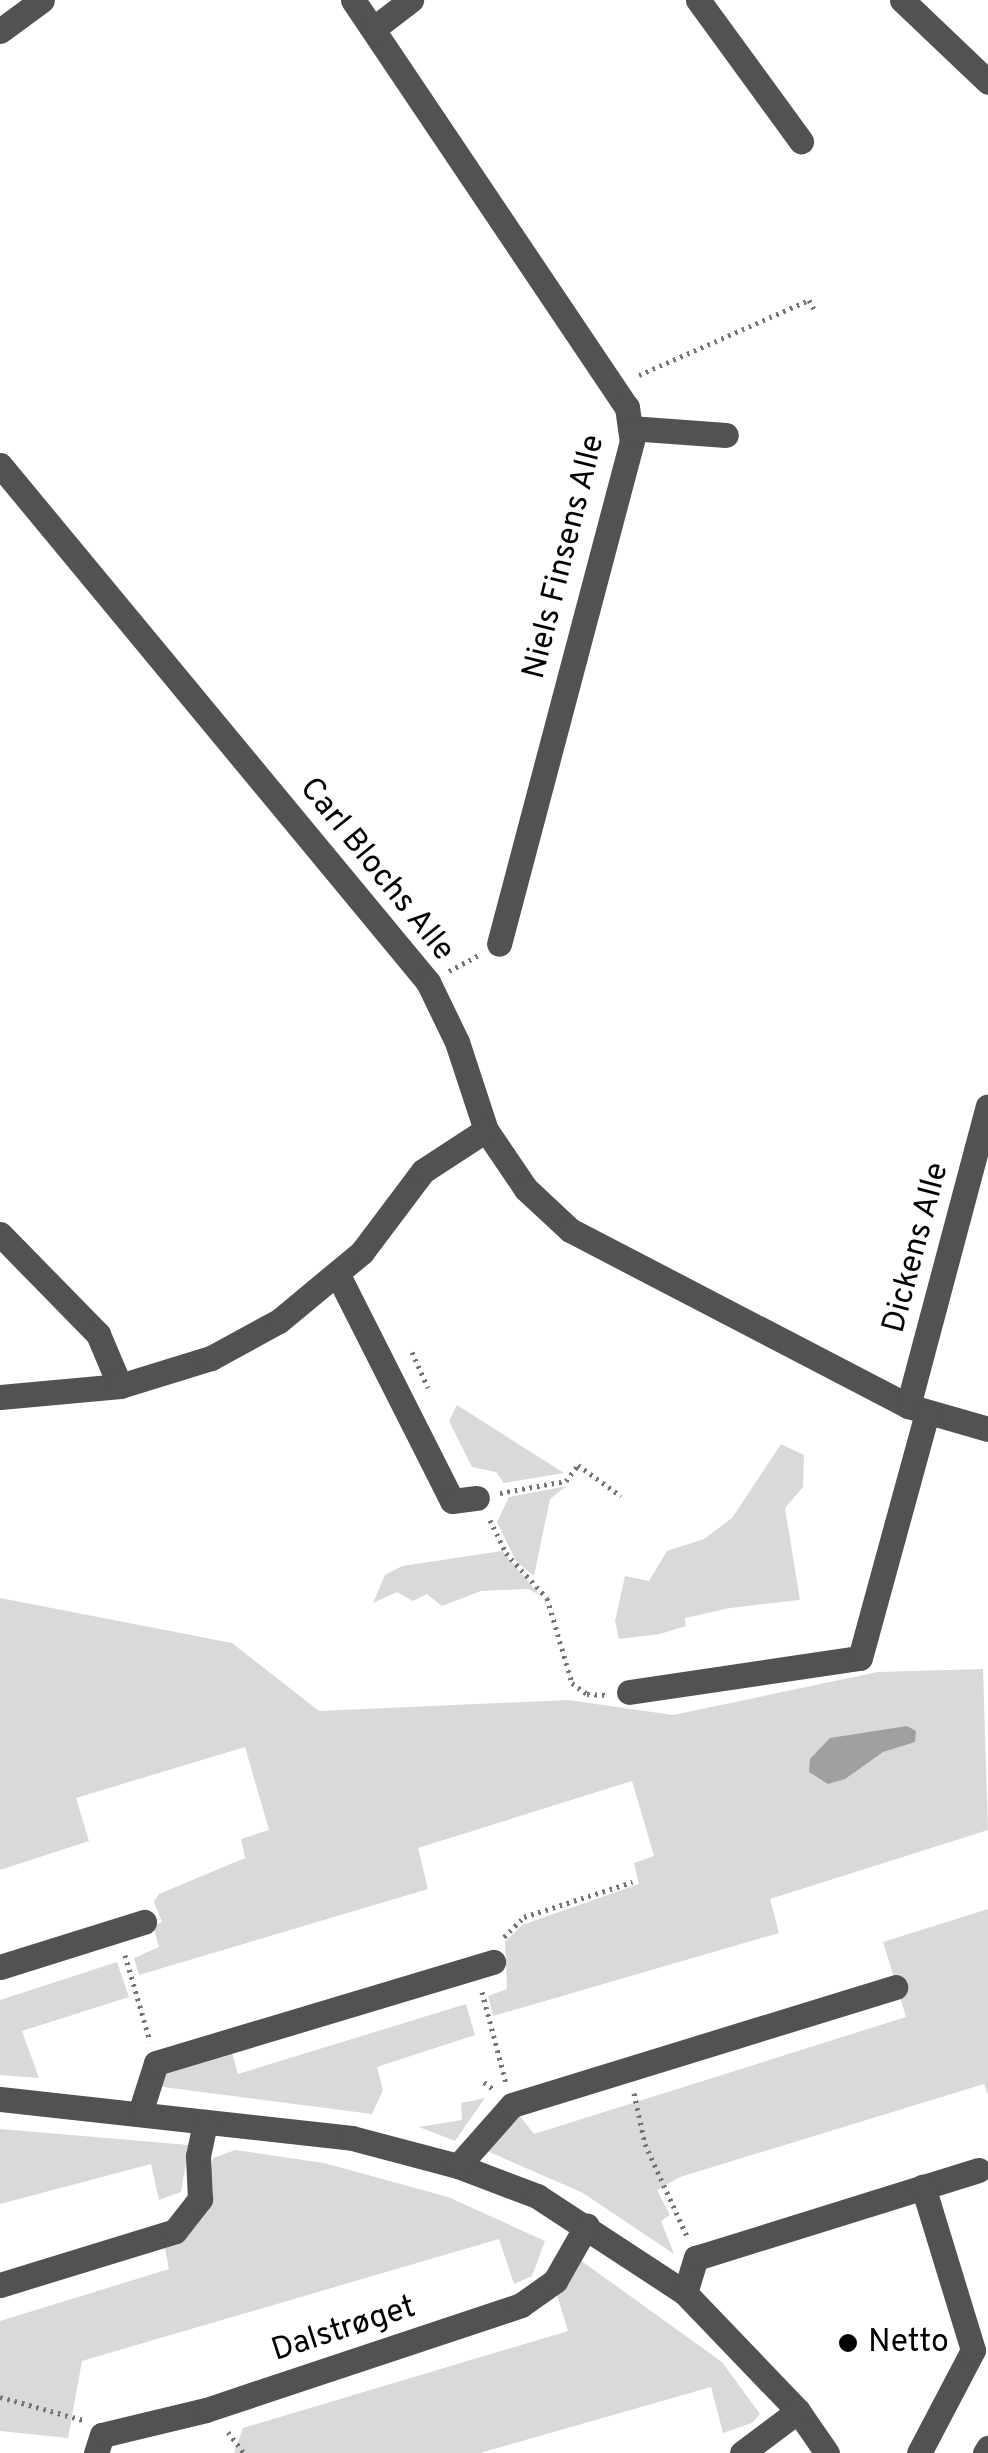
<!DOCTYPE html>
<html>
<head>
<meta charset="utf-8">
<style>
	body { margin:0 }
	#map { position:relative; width:988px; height:2453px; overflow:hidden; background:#fff; font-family:Overpass,sans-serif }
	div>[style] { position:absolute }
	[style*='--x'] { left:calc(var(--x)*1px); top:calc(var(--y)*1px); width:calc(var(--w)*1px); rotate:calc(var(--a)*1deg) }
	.green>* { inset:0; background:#d9d9d9 }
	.water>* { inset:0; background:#a0a0a0 }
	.path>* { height:5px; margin-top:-2.5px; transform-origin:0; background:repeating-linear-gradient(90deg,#747474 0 2.5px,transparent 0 7.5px) }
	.minor>* { height:25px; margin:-12.5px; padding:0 12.5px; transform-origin:12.5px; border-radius:12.5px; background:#525252 }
	.dots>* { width:28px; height:28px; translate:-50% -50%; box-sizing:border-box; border:5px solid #fff; border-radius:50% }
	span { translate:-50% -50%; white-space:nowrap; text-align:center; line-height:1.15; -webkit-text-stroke:8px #fff; paint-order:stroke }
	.street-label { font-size:32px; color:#000 }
	.poi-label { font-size:32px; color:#000 }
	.left { translate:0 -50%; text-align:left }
</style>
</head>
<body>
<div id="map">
	<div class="green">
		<div style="clip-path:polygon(457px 1405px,564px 1473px,504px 1483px,496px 1472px,472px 1467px,449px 1421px)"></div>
		<div style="clip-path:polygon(781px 1444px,804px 1455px,803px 1487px,785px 1508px,800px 1600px,730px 1608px,685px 1618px,686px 1626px,660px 1634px,619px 1639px,615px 1621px,625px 1576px,649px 1581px,667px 1551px,704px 1539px,732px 1518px)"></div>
		<div style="clip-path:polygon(567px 1486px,550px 1499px,534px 1576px,516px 1561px,497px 1522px,509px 1497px)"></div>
		<div style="clip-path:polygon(502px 1551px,540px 1595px,528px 1589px,481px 1591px,442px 1606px,427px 1594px,413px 1601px,397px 1592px,373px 1603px,385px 1575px,402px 1566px)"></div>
		<div style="clip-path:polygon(0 1598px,232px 1643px,319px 1711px,568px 1700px,673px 1715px,878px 1672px,983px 1669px,988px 1830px,770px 1899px,779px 1933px,493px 2016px,488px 1996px,507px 1989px,505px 1942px,522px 1925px,639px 1884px,634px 1863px,654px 1856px,632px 1781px,418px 1848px,428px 1889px,139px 1975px,134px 1958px,159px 1947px,153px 1926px,162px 1922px,154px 1902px,159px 1894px,245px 1858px,241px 1839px,269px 1830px,245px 1747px,76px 1798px,89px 1841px,0 1870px)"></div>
		<div style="clip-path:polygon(988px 1909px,988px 2095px,984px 2084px,680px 2177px,657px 2190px,670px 2215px,661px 2221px,674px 2254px,583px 2193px,487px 2151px,519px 2115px,534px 2134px,906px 2017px,883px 1942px)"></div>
		<div style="clip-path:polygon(117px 1962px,129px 1997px,22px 2031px,39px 2078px,0 2075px,0 2000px)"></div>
		<div style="clip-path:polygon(466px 2004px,475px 2035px,377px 2067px,383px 2090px,372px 2114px,155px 2086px,165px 2072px,232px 2053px,238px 2074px)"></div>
		<div style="clip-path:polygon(485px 2098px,455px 2141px,419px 2127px,462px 2120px,461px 2103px)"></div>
		<div style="clip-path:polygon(0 2129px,189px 2145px,181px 2192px,159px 2200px,151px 2164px,0 2204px)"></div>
		<div style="clip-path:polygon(235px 2150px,324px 2163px,448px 2197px,545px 2241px,532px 2276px,514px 2284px,499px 2239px,82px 2361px,68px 2438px,0 2431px,0 2321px,169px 2269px,164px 2244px,201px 2215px,213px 2158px)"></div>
		<div style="clip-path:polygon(576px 2257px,722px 2362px,760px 2414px,752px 2423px,723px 2433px,711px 2387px,480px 2453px,234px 2453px,243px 2428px,568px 2331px,556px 2292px)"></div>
	</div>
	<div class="water">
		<div style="clip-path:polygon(907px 1726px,916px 1731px,915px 1742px,883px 1752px,845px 1779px,828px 1784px,809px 1772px,810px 1759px,830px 1738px)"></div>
	</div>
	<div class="path">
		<div style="--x:639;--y:375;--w:186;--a:-23.8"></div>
		<div style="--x:809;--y:300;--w:13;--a:61"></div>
		<div style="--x:449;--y:971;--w:34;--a:-28"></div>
		<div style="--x:412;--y:1352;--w:39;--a:66"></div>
		<div style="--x:500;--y:1493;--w:67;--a:-10.3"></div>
		<div style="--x:566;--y:1481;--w:20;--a:-53"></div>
		<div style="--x:578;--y:1465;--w:53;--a:35.8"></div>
		<div style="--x:490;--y:1520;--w:37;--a:64"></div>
		<div style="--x:506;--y:1553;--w:61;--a:47.7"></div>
		<div style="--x:547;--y:1598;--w:89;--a:73.6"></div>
		<div style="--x:572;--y:1683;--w:19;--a:36"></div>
		<div style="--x:587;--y:1694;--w:19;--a:3"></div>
		<div style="--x:504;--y:1937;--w:28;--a:-45"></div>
		<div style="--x:524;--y:1917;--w:114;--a:-18"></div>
		<div style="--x:125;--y:1955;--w:90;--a:73.8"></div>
		<div style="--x:482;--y:1992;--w:94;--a:75.2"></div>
		<div style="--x:484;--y:2082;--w:13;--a:39"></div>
		<div style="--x:634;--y:2093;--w:52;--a:77.8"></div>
		<div style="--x:645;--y:2144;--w:101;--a:65.5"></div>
		<div style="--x:0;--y:2397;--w:86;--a:15.5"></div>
		<div style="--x:228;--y:2432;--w:26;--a:53"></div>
	</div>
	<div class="minor">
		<div style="--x:353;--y:0;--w:491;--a:56.1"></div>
		<div style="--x:627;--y:407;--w:34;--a:82"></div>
		<div style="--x:632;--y:441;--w:520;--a:104.81"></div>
		<div style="--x:698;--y:0;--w:175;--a:53.9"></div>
		<div style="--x:902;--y:0;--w:119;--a:43.6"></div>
		<div style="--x:373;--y:29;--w:48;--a:-37.3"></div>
		<div style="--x:0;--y:31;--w:52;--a:-36.4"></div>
		<div style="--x:630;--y:428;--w:96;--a:4.2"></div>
		<div style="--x:0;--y:465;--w:671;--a:50.38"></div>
		<div style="--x:428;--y:982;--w:67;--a:64.2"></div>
		<div style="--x:457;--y:1042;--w:93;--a:71.8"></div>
		<div style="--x:486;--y:1130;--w:71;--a:55.9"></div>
		<div style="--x:526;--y:1189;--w:60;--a:43"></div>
		<div style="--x:570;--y:1230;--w:381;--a:27.5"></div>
		<div style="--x:908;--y:1406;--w:83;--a:16"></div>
		<div style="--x:0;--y:1234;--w:140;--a:45.6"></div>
		<div style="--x:98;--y:1334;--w:56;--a:67.1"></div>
		<div style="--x:338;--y:1275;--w:253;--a:63.2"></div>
		<div style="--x:452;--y:1501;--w:25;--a:-7"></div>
		<div style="--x:0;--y:1397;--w:121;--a:-5.2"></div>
		<div style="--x:120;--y:1386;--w:95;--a:-17.1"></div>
		<div style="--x:211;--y:1358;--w:77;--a:-28.6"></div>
		<div style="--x:279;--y:1321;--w:108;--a:-39.7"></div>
		<div style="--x:362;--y:1252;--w:101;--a:-53"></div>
		<div style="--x:423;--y:1171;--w:75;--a:-33.1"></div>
		<div style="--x:908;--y:1406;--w:310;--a:-75.1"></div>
		<div style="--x:629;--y:1692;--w:233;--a:-8.4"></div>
		<div style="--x:860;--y:1658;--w:254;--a:-74.7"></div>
		<div style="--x:0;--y:1967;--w:151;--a:-17.4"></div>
		<div style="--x:0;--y:2099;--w:354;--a:6.3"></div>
		<div style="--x:352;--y:2138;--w:110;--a:14.8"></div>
		<div style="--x:458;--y:2166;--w:85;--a:20.8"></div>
		<div style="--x:537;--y:2196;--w:177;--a:33.2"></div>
		<div style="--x:685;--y:2293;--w:163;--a:46.2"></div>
		<div style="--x:798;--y:2411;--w:51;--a:55.4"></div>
		<div style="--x:140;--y:2113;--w:52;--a:-72.3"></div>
		<div style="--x:156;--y:2063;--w:352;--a:-16.7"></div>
		<div style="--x:458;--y:2166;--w:81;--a:-48.5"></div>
		<div style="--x:512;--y:2105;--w:401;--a:-17.1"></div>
		<div style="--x:0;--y:2285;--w:183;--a:-17.1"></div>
		<div style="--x:175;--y:2231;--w:41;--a:-52"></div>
		<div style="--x:200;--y:2199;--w:43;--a:-92.7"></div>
		<div style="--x:198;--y:2156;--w:35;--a:-78"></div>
		<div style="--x:685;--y:2293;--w:37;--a:-73"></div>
		<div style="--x:696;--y:2258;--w:296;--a:-17.3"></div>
		<div style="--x:96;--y:2453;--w:19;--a:-72"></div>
		<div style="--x:102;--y:2435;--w:107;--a:-13.5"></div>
		<div style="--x:206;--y:2410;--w:332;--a:-18.4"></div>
		<div style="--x:521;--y:2305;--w:42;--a:-35.2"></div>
		<div style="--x:555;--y:2281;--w:64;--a:-60.3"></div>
		<div style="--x:742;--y:2453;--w:70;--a:-36.9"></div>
		<div style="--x:919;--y:2453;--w:116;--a:-62.3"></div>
		<div style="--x:973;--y:2350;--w:171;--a:-107"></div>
		<div style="--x:985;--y:2453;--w:6;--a:-59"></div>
	</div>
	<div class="dots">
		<div style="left:848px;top:2343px;background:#000"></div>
	</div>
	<div class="street-label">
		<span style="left:565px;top:557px;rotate:-76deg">Niels Finsens Alle</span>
		<span style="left:376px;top:870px;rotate:51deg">Carl Blochs Alle</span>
		<span style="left:917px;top:1248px;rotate:-75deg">Dickens Alle</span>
		<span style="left:344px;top:2330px;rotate:-18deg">Dalstrøget</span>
	</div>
	<div class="poi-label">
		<span class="left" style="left:868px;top:2343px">Netto</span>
	</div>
</div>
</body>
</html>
